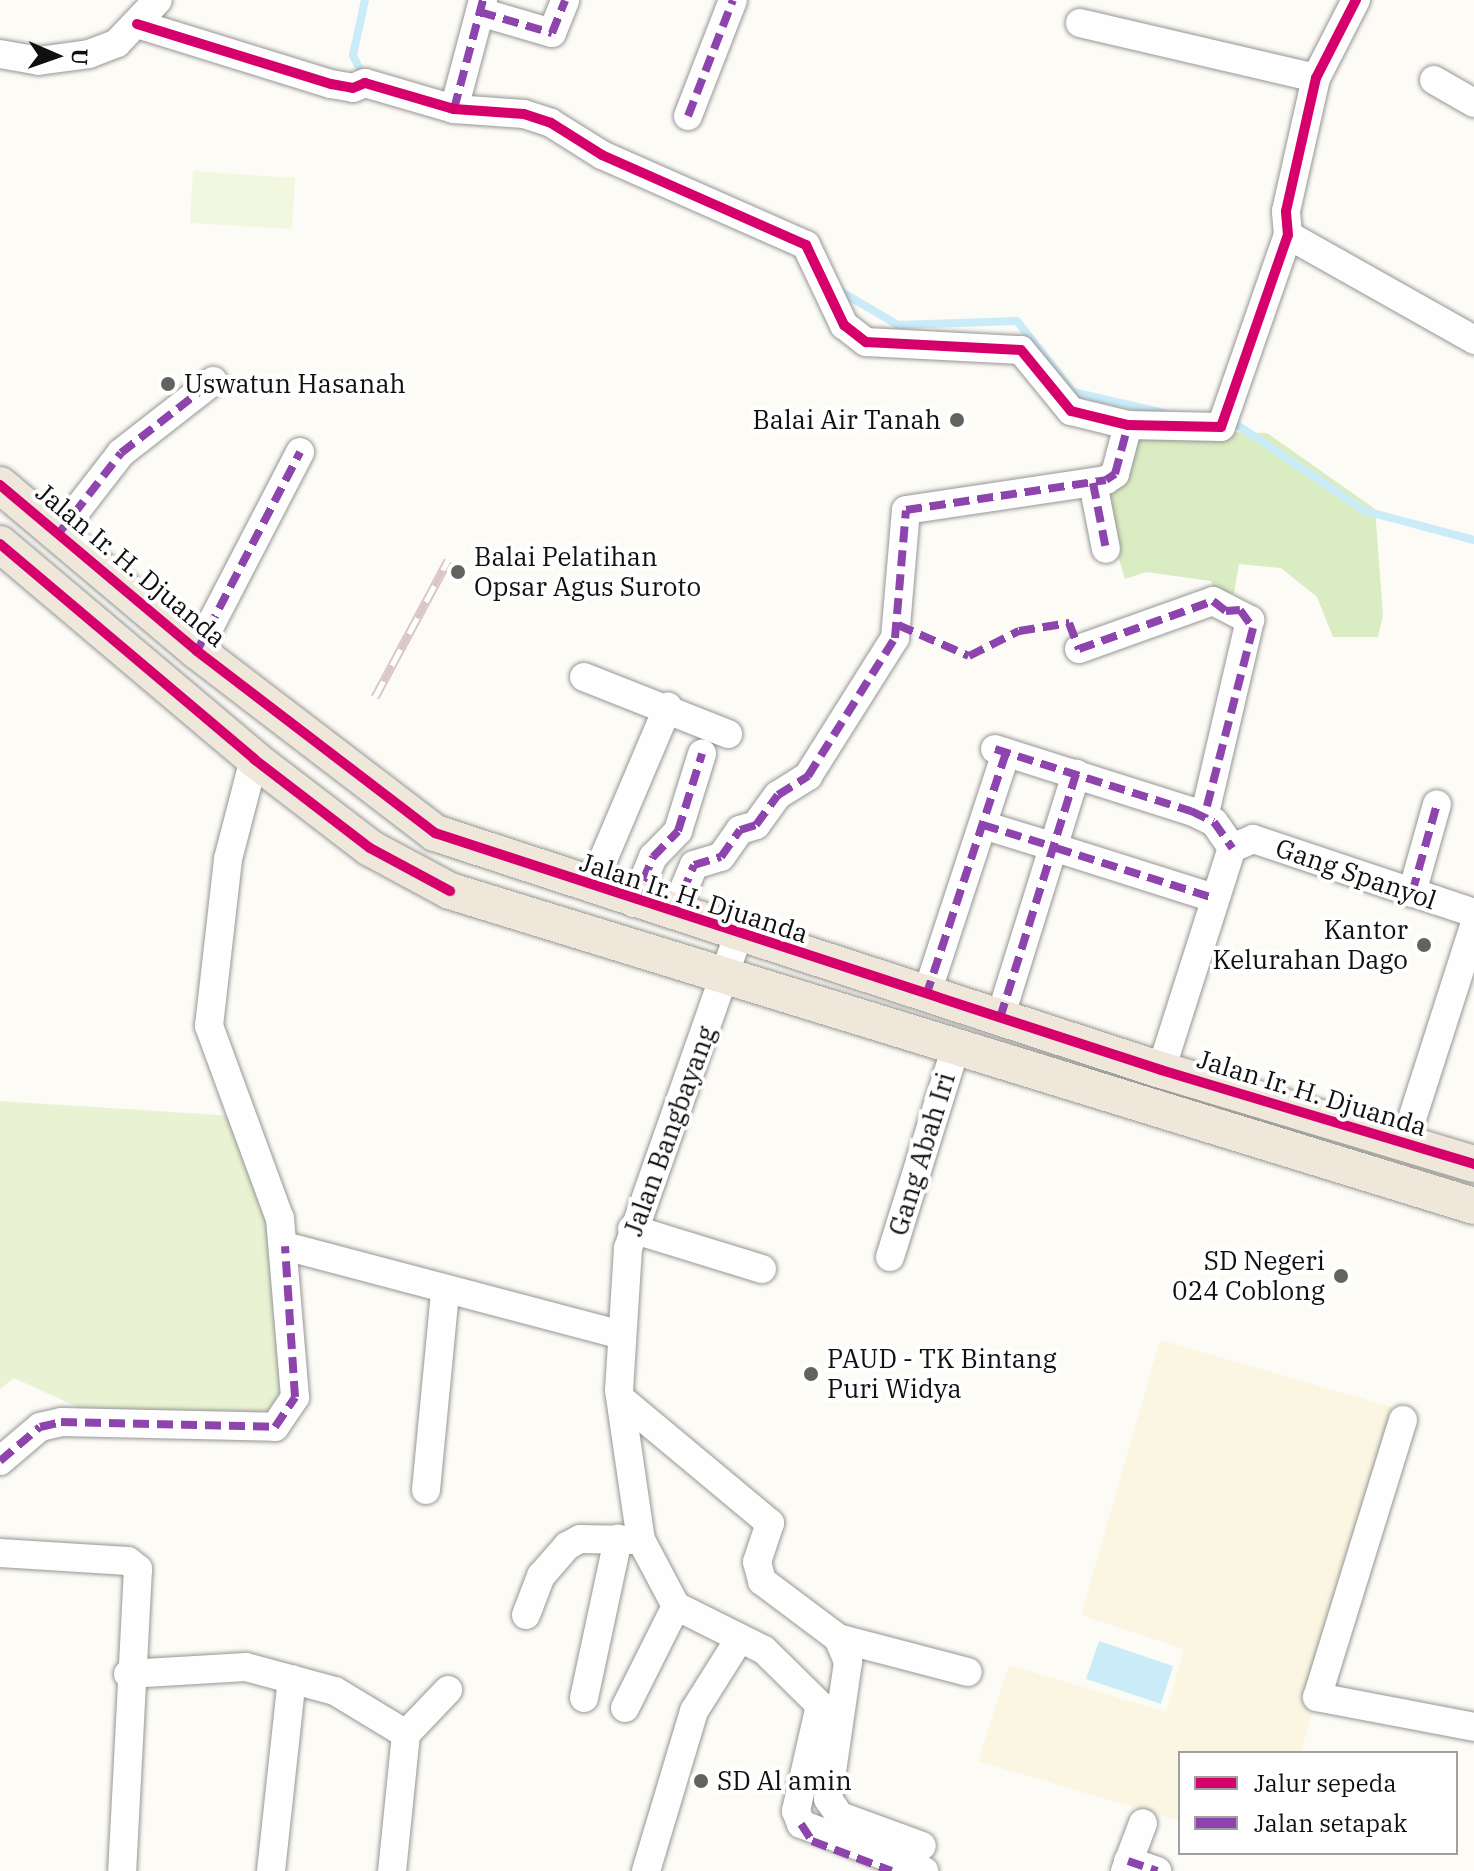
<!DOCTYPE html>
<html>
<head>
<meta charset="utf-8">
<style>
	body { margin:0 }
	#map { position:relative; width:1474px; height:1871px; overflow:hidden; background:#fcfbf6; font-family:"IBM Plex Serif",serif }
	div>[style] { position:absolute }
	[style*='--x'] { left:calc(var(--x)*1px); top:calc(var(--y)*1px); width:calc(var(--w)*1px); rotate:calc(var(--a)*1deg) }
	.farmland>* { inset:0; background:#faf6e2 }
	.green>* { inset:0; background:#e9f3d4 }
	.forest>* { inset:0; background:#daecc2 }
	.pitch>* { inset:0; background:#f2f7df }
	.water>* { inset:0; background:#caecf9 }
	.stream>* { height:8px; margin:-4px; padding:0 4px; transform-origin:4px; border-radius:4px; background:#caecf9 }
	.roads { filter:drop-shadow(0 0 2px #969694) drop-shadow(0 0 2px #969694) }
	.minor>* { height:28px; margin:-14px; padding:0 14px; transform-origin:14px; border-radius:14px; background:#fffefe }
	.major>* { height:36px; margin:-18px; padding:0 18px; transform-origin:18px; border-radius:18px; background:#eee7da }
	.rail>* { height:9px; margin-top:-4.5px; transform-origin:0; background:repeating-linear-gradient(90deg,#fff 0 18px,#dac5c7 0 36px); box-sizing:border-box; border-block:2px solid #dac5c7 }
	.quiet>* { height:8px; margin-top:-4px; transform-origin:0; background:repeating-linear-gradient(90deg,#8e44ad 0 16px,transparent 0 24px) }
	.cycleway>* { height:10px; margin:-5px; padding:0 5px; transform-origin:5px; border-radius:5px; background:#d6006c }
	.dots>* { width:22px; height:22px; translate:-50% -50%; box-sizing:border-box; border:4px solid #fff; border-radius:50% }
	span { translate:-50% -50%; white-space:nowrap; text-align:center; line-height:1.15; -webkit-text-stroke:8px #fff; paint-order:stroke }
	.poi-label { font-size:26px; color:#101010 }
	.left { translate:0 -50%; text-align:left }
	.right { translate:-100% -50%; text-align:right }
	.street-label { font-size:26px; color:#101010 }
	.legend { position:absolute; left:1178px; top:1751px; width:280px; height:104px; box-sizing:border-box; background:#fff; border:2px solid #9f9f9f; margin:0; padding:10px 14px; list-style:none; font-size:24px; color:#101010 }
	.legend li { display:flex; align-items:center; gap:16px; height:40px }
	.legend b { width:40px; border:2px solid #9f9f9f }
	.north { position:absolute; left:16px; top:16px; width:80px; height:80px; -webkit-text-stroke:6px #fff; paint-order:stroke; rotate:92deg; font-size:22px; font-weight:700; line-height:32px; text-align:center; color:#101010 }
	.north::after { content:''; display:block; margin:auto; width:28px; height:36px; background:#101010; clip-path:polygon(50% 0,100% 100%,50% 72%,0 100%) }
</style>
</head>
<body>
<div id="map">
	<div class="farmland">
		<div style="clip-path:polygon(1160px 1340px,1392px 1407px,1301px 1753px,1180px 1753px,1180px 1821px,978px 1761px,1009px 1665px,1166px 1712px,1184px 1649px,1081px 1615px)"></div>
	</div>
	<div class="green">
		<div style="clip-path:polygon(0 1101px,235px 1116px,272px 1199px,288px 1395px,278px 1414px,97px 1416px,14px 1378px,0 1389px)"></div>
	</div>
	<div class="forest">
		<div style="clip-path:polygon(1131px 430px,1267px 433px,1375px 509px,1383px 615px,1378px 637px,1333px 637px,1317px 597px,1281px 568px,1239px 564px,1234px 593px,1215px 595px,1211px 581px,1146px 572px,1125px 579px,1098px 490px)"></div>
	</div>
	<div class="pitch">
		<div style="clip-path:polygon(193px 171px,295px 178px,292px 229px,190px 223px)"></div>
	</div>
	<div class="water">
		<div style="clip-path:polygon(1099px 1641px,1173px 1666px,1161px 1704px,1086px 1679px)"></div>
	</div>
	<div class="stream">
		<div style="--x:364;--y:78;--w:25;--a:-116"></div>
		<div style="--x:353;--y:55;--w:56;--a:-77.7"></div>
		<div style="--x:838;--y:290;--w:69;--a:30.3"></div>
		<div style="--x:898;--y:325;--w:119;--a:-1.9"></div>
		<div style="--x:1017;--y:321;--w:90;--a:51.7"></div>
		<div style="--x:1073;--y:392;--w:93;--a:13"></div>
		<div style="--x:1236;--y:424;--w:156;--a:34"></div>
		<div style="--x:1365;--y:511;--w:113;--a:14.9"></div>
	</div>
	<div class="roads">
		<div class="minor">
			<div style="--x:480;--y:12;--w:75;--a:16.3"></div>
			<div style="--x:552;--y:33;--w:35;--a:-68"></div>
			<div style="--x:1080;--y:23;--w:242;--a:13.1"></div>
			<div style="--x:137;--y:24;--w:203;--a:17.2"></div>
			<div style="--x:331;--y:84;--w:22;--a:10"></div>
			<div style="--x:353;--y:88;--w:13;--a:-23"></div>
			<div style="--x:365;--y:83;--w:93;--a:16.3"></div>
			<div style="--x:454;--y:109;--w:70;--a:4.1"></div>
			<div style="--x:524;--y:114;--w:28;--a:18"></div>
			<div style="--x:551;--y:123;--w:60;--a:32.1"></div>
			<div style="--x:602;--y:155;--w:223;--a:23.8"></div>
			<div style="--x:806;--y:245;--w:89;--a:64.6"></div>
			<div style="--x:844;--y:325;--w:28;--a:38"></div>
			<div style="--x:866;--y:342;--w:155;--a:3"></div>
			<div style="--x:1021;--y:350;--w:79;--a:50.7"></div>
			<div style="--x:1071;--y:411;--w:59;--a:13.8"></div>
			<div style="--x:1128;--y:425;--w:93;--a:1.2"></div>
			<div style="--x:1221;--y:427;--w:203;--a:-70.8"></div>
			<div style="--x:1288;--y:235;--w:24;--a:-95"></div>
			<div style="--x:1286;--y:211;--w:136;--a:-77.3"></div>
			<div style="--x:1316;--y:78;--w:88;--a:-62.9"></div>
			<div style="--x:0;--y:54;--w:39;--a:10"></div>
			<div style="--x:38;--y:61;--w:51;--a:-7.8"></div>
			<div style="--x:89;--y:54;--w:30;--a:-21"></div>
			<div style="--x:117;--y:43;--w:59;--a:-46.4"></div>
			<div style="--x:1434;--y:80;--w:46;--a:29.9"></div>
			<div style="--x:454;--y:109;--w:113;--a:-75.1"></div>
			<div style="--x:688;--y:116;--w:124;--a:-68.8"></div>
			<div style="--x:1288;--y:235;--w:214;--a:29.4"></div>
			<div style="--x:1093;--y:483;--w:67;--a:78.9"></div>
			<div style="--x:59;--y:533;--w:101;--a:-52.2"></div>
			<div style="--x:121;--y:453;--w:117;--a:-38"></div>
			<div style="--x:1079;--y:649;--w:142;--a:-19.7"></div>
			<div style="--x:1213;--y:601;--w:42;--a:27.2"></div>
			<div style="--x:1250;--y:620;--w:202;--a:103.1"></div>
			<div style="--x:197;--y:651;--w:224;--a:-62.6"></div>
			<div style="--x:584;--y:677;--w:155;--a:21.6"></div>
			<div style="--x:995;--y:749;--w:206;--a:17.6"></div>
			<div style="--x:1191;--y:811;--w:25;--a:26"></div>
			<div style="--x:1214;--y:822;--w:32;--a:55"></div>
			<div style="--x:983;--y:825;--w:71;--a:17.2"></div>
			<div style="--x:1056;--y:848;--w:166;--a:17.6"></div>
			<div style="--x:591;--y:888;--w:197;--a:-67"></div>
			<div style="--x:1412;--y:893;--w:92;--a:-74.3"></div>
			<div style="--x:634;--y:903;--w:50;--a:-67.6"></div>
			<div style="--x:653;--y:857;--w:36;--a:-46"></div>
			<div style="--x:678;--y:831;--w:81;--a:-72.7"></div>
			<div style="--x:673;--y:915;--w:54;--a:-67.2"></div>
			<div style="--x:694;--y:865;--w:28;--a:-17"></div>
			<div style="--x:721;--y:857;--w:33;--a:-55"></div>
			<div style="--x:740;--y:830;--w:17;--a:-17"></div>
			<div style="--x:756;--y:825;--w:37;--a:-54"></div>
			<div style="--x:778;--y:795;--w:36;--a:-32"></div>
			<div style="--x:808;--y:776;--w:163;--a:-57.8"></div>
			<div style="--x:895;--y:638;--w:128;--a:-85.1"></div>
			<div style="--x:906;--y:510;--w:202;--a:-8.5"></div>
			<div style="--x:1106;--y:480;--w:11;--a:-34"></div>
			<div style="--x:1115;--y:474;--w:51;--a:-75.1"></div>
			<div style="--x:738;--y:936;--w:331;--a:109.4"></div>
			<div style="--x:628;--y:1248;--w:142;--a:93.6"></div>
			<div style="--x:619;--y:1390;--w:152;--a:81.7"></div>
			<div style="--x:641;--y:1540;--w:75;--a:62.1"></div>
			<div style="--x:676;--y:1606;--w:98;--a:26.6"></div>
			<div style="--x:764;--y:1650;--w:78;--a:44.5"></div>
			<div style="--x:820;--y:1705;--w:109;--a:102.8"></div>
			<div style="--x:796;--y:1811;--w:14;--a:69"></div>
			<div style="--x:801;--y:1824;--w:132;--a:20.9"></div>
			<div style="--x:926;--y:996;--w:256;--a:-71.8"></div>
			<div style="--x:1000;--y:1018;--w:256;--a:-72.7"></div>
			<div style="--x:1161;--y:1070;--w:233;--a:-72.3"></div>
			<div style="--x:1232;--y:848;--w:23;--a:-23"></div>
			<div style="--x:1253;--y:839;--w:233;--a:18.5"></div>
			<div style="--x:1404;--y:1144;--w:229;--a:-72.2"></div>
			<div style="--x:632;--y:1229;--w:136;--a:17.1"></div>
			<div style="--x:285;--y:1246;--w:345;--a:14.8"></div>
			<div style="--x:890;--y:1257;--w:217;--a:-72.6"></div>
			<div style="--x:621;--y:1399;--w:194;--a:39.8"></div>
			<div style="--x:770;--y:1523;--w:41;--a:108.4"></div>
			<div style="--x:757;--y:1562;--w:20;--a:75"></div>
			<div style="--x:762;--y:1581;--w:95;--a:36.9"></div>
			<div style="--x:838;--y:1638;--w:26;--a:67"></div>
			<div style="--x:848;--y:1662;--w:138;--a:98.3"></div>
			<div style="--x:828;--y:1799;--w:21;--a:55"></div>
			<div style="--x:840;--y:1816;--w:87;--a:20.1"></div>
			<div style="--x:1403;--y:1420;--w:290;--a:107.2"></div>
			<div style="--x:1317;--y:1697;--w:160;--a:10.8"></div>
			<div style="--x:0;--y:1461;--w:52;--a:-40.4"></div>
			<div style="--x:40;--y:1427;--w:22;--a:-13"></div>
			<div style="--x:61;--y:1422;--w:214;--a:1.3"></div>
			<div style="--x:275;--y:1427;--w:36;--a:-56"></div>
			<div style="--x:295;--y:1397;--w:179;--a:-94.8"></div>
			<div style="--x:280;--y:1219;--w:206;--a:-110.2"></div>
			<div style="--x:209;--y:1026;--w:168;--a:-83.5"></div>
			<div style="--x:228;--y:859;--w:103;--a:-75.4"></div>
			<div style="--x:426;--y:1490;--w:199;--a:-84.5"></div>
			<div style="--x:0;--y:1553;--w:128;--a:3.6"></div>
			<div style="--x:128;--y:1561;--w:13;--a:39"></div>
			<div style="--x:138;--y:1569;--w:302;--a:93"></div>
			<div style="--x:526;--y:1615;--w:42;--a:-69"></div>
			<div style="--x:541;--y:1576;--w:40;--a:-49"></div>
			<div style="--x:567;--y:1546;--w:15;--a:-28"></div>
			<div style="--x:580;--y:1539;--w:56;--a:1"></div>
			<div style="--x:838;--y:1638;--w:134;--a:14.7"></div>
			<div style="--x:128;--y:1674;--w:118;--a:-3.4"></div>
			<div style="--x:246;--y:1667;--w:92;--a:15.1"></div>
			<div style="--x:335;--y:1691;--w:83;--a:31.2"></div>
			<div style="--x:406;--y:1734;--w:138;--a:95.8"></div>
			<div style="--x:584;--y:1698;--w:163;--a:-77.9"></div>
			<div style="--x:625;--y:1708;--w:114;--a:-63.4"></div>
			<div style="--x:406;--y:1734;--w:61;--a:-46.3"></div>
			<div style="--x:1128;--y:1861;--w:31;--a:19"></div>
			<div style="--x:271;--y:1871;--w:193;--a:-83.8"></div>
			<div style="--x:646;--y:1871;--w:167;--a:-73.3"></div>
			<div style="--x:694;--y:1711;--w:86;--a:-57.8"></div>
			<div style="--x:1125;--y:1871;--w:51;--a:-69.4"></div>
		</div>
		<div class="major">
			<div style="--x:0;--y:485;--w:258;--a:40.1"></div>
			<div style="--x:197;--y:651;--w:300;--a:37.4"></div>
			<div style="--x:435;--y:833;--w:764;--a:18.08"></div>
			<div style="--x:1161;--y:1070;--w:327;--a:16.7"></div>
			<div style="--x:0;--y:544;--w:333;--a:40.2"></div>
			<div style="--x:254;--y:759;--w:146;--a:37.5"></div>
			<div style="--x:370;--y:848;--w:91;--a:28.3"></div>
			<div style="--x:450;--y:891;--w:1071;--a:17.1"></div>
		</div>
	</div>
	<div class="rail">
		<div style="--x:375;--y:697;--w:155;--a:-61.9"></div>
	</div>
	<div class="quiet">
		<div style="--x:480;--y:12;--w:75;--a:16.3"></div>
		<div style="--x:552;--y:33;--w:35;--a:-68"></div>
		<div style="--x:454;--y:109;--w:113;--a:-75.1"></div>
		<div style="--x:688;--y:116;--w:124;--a:-68.8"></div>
		<div style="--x:1093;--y:483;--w:67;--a:78.9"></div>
		<div style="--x:59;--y:533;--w:101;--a:-52.2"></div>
		<div style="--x:121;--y:453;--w:117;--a:-38"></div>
		<div style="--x:898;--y:625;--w:77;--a:23.6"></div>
		<div style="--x:969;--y:656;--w:56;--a:-26.6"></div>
		<div style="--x:1019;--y:631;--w:51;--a:-9.1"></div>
		<div style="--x:1069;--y:623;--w:28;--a:69"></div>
		<div style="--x:1079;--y:649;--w:142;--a:-19.7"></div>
		<div style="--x:1213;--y:601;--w:16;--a:38"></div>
		<div style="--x:1226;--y:611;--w:14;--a:-4"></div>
		<div style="--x:1240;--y:610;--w:22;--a:54"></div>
		<div style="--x:1253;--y:628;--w:195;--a:104.5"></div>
		<div style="--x:197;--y:651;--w:224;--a:-62.6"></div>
		<div style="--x:995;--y:749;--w:206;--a:17.6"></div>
		<div style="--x:1191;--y:811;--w:25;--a:26"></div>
		<div style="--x:1214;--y:822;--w:32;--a:55"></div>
		<div style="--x:983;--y:825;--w:71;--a:17.2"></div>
		<div style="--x:1056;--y:848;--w:166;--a:17.6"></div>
		<div style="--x:1412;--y:893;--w:92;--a:-74.3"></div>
		<div style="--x:634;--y:903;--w:50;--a:-67.6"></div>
		<div style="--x:653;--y:857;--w:36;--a:-46"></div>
		<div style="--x:678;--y:831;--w:81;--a:-72.7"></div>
		<div style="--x:673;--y:915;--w:54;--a:-67.2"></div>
		<div style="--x:694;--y:865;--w:28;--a:-17"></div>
		<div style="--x:721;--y:857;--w:33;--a:-55"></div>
		<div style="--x:740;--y:830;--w:17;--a:-17"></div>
		<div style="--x:756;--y:825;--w:37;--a:-54"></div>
		<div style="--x:778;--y:795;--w:36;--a:-32"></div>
		<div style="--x:808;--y:776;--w:163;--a:-57.8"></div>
		<div style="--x:895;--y:638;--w:128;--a:-85.1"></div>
		<div style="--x:906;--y:510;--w:202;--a:-8.5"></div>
		<div style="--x:1106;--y:480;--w:11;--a:-34"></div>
		<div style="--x:1115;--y:474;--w:51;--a:-75.1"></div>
		<div style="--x:926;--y:996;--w:256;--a:-71.8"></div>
		<div style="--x:1000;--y:1018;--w:256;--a:-72.7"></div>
		<div style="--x:0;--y:1461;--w:52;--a:-40.4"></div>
		<div style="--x:40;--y:1427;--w:22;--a:-13"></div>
		<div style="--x:61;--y:1422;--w:214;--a:1.3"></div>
		<div style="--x:275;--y:1427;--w:36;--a:-56"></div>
		<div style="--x:295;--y:1397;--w:151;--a:-93.8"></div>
		<div style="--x:801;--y:1824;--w:20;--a:57"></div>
		<div style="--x:812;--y:1841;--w:85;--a:20.6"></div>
		<div style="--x:1128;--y:1861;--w:31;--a:19"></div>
	</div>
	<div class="cycleway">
		<div style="--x:137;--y:24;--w:203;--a:17.2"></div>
		<div style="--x:331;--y:84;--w:22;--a:10"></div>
		<div style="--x:353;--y:88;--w:13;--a:-23"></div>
		<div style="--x:365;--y:83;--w:93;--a:16.3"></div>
		<div style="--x:454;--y:109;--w:70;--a:4.1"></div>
		<div style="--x:524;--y:114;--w:28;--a:18"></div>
		<div style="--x:551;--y:123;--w:60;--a:32.1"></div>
		<div style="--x:602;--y:155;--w:223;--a:23.8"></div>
		<div style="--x:806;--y:245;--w:89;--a:64.6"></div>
		<div style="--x:844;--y:325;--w:28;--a:38"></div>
		<div style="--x:866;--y:342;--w:155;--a:3"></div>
		<div style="--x:1021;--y:350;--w:79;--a:50.7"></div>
		<div style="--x:1071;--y:411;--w:59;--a:13.8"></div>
		<div style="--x:1128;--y:425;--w:93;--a:1.2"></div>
		<div style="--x:1221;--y:427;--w:203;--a:-70.8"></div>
		<div style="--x:1288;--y:235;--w:24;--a:-95"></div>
		<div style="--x:1286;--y:211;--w:136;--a:-77.3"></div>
		<div style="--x:1316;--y:78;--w:88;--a:-62.9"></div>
		<div style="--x:0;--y:485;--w:258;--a:40.1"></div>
		<div style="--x:197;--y:651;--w:300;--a:37.4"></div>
		<div style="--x:435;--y:833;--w:764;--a:18.08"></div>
		<div style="--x:1161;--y:1070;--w:327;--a:16.7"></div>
		<div style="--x:0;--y:544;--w:333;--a:40.2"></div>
		<div style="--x:254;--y:759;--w:146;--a:37.5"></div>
		<div style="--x:370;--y:848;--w:91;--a:28.3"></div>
	</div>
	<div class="dots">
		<div style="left:168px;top:384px;background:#636260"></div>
		<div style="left:957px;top:420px;background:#636260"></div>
		<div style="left:458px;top:572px;background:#636260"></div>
		<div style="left:1424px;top:945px;background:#636260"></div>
		<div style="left:1341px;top:1276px;background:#636260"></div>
		<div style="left:811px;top:1374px;background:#636260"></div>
		<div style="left:701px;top:1781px;background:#636260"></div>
	</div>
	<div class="poi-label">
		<span class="left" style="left:184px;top:384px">Uswatun Hasanah</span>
		<span class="right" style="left:941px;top:420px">Balai Air Tanah</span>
		<span class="left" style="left:474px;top:572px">Balai Pelatihan<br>Opsar Agus Suroto</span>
		<span class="right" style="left:1408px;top:945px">Kantor<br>Kelurahan Dago</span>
		<span class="right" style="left:1325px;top:1276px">SD Negeri<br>024 Coblong</span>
		<span class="left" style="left:827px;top:1374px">PAUD - TK Bintang<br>Puri Widya</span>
		<span class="left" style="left:717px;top:1781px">SD Al amin</span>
	</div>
	<div class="street-label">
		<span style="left:131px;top:565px;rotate:40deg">Jalan Ir. H. Djuanda</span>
		<span style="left:1356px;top:874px;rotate:19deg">Gang Spanyol</span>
		<span style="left:694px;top:898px;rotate:18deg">Jalan Ir. H. Djuanda</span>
		<span style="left:1312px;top:1093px;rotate:17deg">Jalan Ir. H. Djuanda</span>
		<span style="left:670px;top:1131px;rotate:-70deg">Jalan Bangbayang</span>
		<span style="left:922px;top:1154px;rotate:-73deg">Gang Abah Iri</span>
	</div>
	<ul class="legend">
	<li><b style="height:10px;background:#d6006c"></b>Jalur sepeda</li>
	<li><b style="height:10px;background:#8e44ad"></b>Jalan setapak</li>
	</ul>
	<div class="north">U</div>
</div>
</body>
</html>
